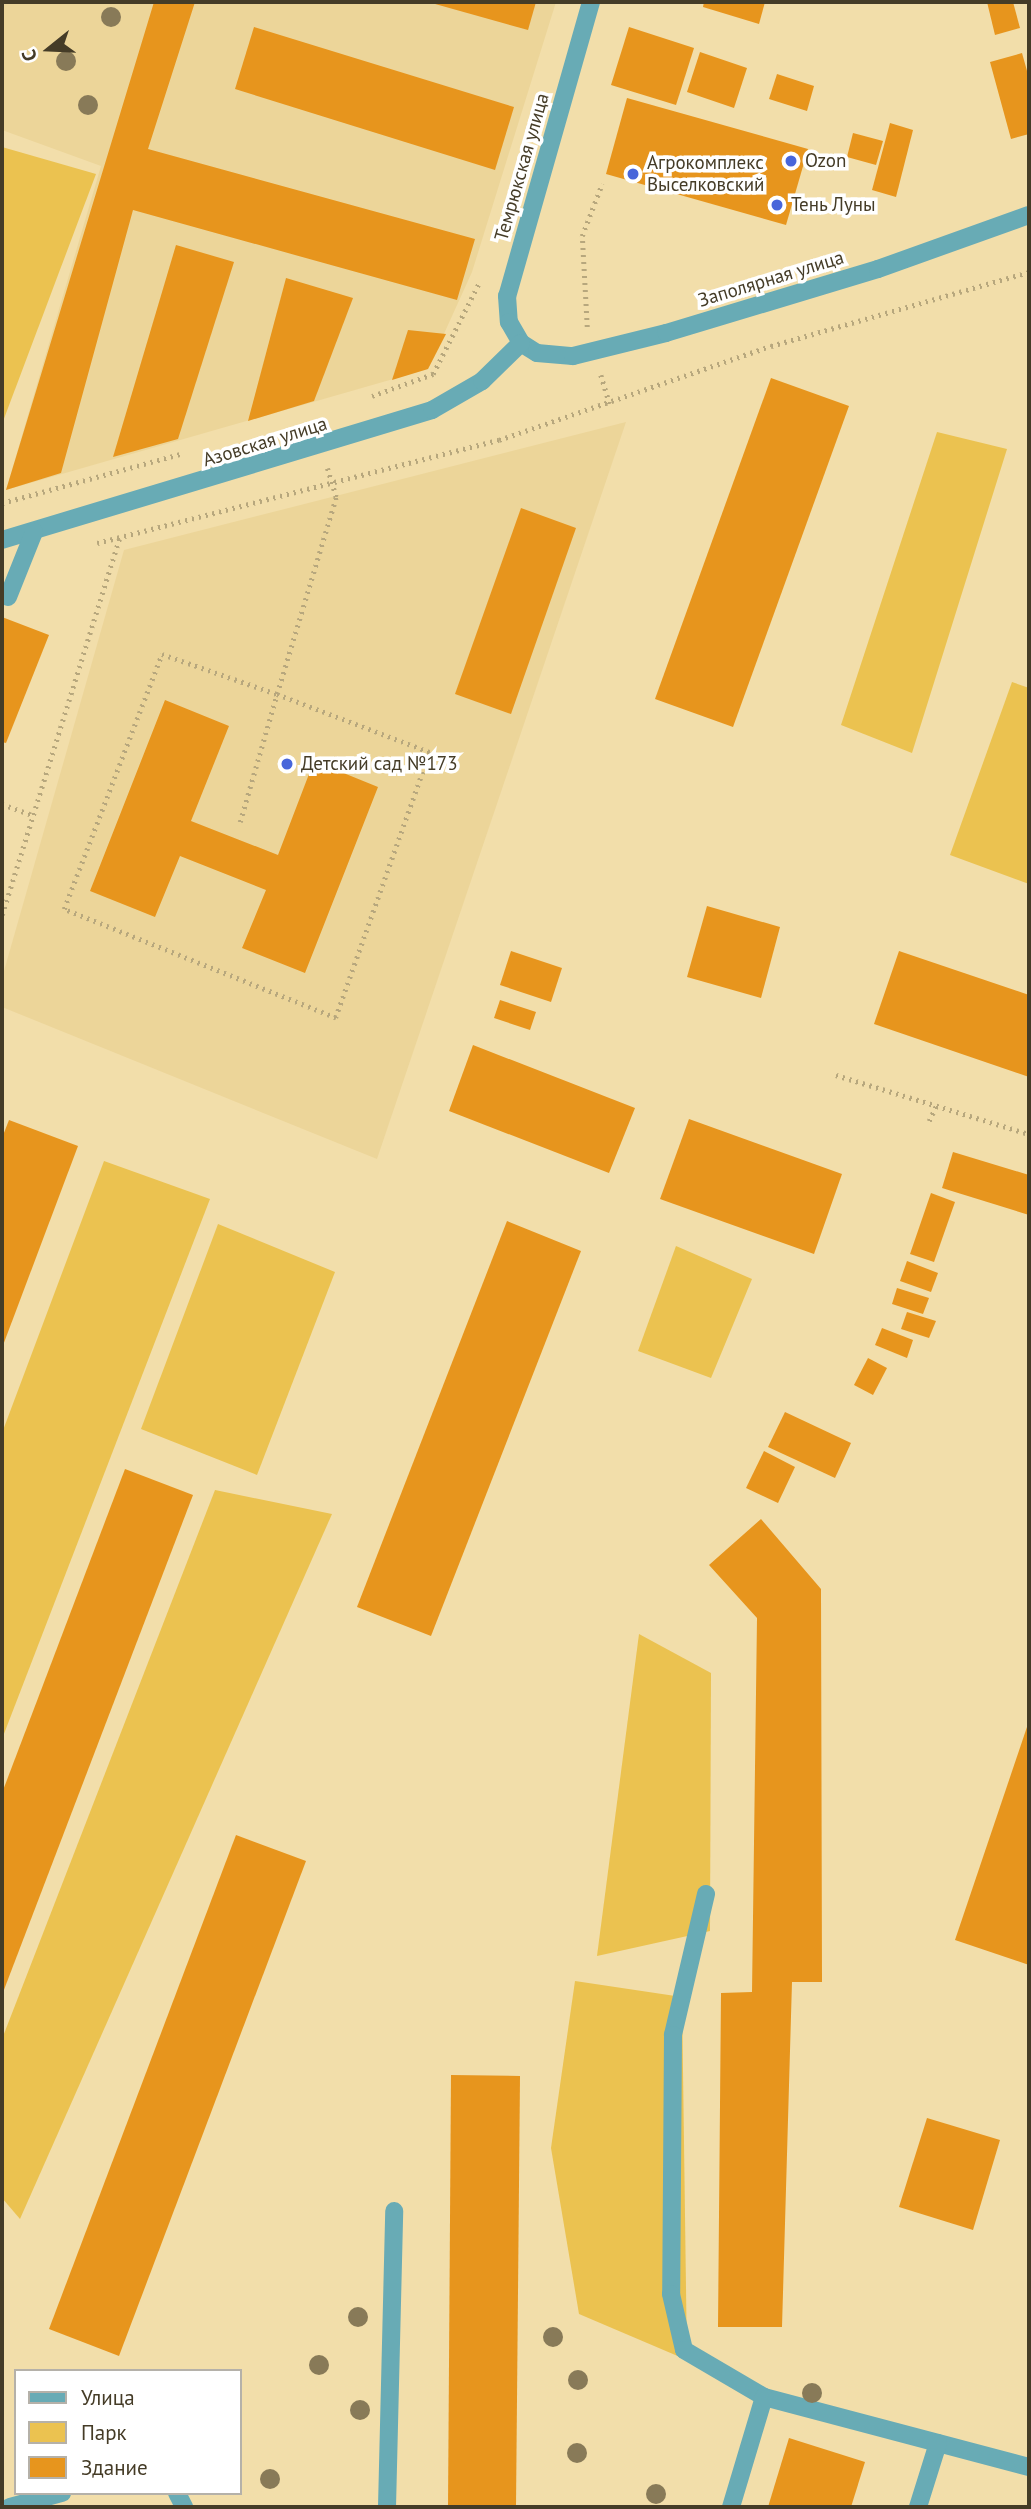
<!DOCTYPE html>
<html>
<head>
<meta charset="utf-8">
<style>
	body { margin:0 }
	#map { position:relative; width:1031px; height:2509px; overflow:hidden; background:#f2deaa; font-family:"PT Sans",sans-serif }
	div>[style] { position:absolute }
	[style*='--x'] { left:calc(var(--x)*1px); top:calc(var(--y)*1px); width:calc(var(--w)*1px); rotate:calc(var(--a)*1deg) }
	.built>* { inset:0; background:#ecd599 }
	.green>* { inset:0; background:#ebc250 }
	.building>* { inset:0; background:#e7951d }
	.path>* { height:4.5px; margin-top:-2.25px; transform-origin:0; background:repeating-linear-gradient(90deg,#b7a77d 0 2px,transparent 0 7px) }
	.minor>* { height:18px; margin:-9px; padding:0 9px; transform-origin:9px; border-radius:9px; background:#68abb5 }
	.trees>* { width:20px; height:20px; margin:-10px; border-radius:50%; background:#887a58 }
	.dots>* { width:19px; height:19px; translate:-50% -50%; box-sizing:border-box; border:4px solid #fff; border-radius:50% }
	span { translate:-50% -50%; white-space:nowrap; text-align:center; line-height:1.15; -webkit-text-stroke:7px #fff; paint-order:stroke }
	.poi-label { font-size:19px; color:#453c27 }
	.left { translate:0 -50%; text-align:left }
	.street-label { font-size:19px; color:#453c27 }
	.frame { position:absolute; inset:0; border:4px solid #453c27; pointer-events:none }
	.legend { position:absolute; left:14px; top:2369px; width:228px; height:126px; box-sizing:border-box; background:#fff; border:2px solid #b5b1a9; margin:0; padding:9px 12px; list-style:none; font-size:21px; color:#453c27 }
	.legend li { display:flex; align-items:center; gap:14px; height:35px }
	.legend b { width:35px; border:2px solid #b5b1a9 }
	.north { position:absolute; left:14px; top:14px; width:70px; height:70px; -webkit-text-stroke:5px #fff; paint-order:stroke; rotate:252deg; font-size:19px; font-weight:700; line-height:28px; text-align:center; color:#453c27 }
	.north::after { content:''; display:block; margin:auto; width:24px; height:32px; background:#453c27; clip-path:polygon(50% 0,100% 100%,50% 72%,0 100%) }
</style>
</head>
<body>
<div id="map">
	<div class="built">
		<div style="clip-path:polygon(2px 2px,556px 2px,472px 272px,428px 369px,6px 490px,101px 166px,2px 130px)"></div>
		<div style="clip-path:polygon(626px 422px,377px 1159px,2px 1007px,2px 978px,124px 550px)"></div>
	</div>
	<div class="green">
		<div style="clip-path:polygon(2px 147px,96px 174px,2px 424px)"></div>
		<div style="clip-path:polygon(937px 432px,1007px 449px,912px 753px,841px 725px)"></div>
		<div style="clip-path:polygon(1012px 682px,1029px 688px,1029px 884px,950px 855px)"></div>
		<div style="clip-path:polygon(104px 1161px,210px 1199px,2px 1739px,2px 1433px)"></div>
		<div style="clip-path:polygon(218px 1224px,335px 1272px,257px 1475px,141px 1429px)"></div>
		<div style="clip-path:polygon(676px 1246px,752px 1279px,711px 1378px,638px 1351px)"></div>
		<div style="clip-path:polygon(215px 1490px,332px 1514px,20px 2219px,2px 2198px,2px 2039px)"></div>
		<div style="clip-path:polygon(639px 1634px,711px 1673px,710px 1931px,597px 1956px)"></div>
		<div style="clip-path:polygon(575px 1981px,682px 1997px,687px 2360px,579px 2314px,551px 2148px)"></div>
	</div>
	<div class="building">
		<div style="clip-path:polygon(154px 2px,195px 2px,148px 149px,475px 239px,457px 300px,133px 210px,61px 473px,6px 490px)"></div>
		<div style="clip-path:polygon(428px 2px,536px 2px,528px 30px)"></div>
		<div style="clip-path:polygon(704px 2px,765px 2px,759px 24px,703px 7px)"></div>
		<div style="clip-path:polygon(987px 2px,1013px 2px,1020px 28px,995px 35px)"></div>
		<div style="clip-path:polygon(254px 27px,514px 107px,495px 170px,235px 89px)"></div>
		<div style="clip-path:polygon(629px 27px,694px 48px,676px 105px,611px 85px)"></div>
		<div style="clip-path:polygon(700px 52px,747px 68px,734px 108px,687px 92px)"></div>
		<div style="clip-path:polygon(1022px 53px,1029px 78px,1029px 134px,1011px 139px,990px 62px)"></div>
		<div style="clip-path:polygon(777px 74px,814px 86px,807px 111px,769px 99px)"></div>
		<div style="clip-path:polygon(627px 98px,808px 149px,786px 225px,606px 174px)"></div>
		<div style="clip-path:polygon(890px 123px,913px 130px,896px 197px,872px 190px)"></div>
		<div style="clip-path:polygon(853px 133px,883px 141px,876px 165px,847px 157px)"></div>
		<div style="clip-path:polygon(176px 245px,234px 262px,178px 439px,113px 457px)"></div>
		<div style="clip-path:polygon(286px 278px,353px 298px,314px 401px,248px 421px)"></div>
		<div style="clip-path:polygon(408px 330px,446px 334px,428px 369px,392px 380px)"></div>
		<div style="clip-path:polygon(771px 378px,849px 406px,733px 727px,655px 699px)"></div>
		<div style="clip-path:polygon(521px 508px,576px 528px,511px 714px,455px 694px)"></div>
		<div style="clip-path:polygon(2px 617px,49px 635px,6px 743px,2px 742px)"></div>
		<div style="clip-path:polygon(165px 700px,229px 726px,191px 821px,278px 855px,314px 761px,378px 787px,305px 973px,242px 948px,266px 890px,180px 856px,155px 917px,90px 891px)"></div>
		<div style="clip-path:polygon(707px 906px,780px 927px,761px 998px,687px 977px)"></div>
		<div style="clip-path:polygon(511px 951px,562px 968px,551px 1002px,500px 985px)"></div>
		<div style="clip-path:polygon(899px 951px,1029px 995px,1029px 1077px,874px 1024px)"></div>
		<div style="clip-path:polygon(500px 1000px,536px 1012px,530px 1030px,494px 1018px)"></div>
		<div style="clip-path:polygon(473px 1045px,635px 1108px,609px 1173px,449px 1111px)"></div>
		<div style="clip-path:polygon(689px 1119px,842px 1174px,814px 1254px,660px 1199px)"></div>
		<div style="clip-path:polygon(9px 1120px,78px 1146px,2px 1348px,2px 1138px)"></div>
		<div style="clip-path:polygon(953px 1152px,1029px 1175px,1029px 1215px,942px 1188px)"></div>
		<div style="clip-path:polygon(931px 1193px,955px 1202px,934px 1262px,910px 1254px)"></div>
		<div style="clip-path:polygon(507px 1221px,581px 1251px,431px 1636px,357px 1607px)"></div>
		<div style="clip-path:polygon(907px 1261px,938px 1273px,931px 1292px,900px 1281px)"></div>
		<div style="clip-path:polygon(897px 1288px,929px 1298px,923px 1314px,892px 1304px)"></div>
		<div style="clip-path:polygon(907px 1312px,936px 1321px,929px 1338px,901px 1329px)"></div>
		<div style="clip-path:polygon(882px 1328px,913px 1340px,907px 1358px,875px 1345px)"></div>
		<div style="clip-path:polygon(868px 1358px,887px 1368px,873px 1395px,854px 1385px)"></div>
		<div style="clip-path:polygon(785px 1412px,851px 1443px,835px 1478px,768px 1447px)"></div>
		<div style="clip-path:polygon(764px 1451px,795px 1467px,778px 1503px,746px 1488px)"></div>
		<div style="clip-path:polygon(125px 1469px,193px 1495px,2px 1995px,2px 1793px)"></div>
		<div style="clip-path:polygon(761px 1519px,821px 1589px,822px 1982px,792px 1982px,782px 2327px,718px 2327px,721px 1993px,752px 1992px,757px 1618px,709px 1565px)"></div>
		<div style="clip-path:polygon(1029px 1721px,1029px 1965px,955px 1940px)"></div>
		<div style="clip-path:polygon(236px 1835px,306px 1861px,119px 2356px,49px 2329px)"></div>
		<div style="clip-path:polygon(451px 2075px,520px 2076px,516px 2507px,448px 2507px)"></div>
		<div style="clip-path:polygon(927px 2118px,1000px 2140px,973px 2230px,899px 2207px)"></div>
		<div style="clip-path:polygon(789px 2438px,865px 2462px,851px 2507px,768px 2507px)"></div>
	</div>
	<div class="path">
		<div style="--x:587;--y:327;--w:91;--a:-93.1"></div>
		<div style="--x:582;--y:236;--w:56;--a:-69"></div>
		<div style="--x:601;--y:375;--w:30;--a:73"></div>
		<div style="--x:372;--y:396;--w:65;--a:-19.8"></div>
		<div style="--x:433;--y:374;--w:104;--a:-63.2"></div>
		<div style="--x:2;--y:503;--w:188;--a:-15.4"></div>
		<div style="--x:97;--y:543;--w:415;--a:-14.4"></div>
		<div style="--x:499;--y:440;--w:288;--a:-19.1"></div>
		<div style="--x:771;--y:346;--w:268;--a:-16"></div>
		<div style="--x:2;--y:804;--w:32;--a:20"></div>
		<div style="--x:240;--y:822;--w:133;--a:-73.9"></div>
		<div style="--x:277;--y:694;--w:164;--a:20.8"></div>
		<div style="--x:430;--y:752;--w:282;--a:109.5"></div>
		<div style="--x:336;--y:1018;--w:293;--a:-158.2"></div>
		<div style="--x:64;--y:909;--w:273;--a:-69"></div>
		<div style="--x:162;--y:654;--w:122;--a:19.2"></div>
		<div style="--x:277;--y:694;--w:206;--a:-73.3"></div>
		<div style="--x:336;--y:497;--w:30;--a:-107"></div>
		<div style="--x:2;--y:915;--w:394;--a:-72.7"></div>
		<div style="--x:836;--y:1075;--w:202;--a:17"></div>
		<div style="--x:929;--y:1121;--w:17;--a:-65"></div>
	</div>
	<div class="minor">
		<div style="--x:591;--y:2;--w:306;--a:105.9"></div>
		<div style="--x:507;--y:296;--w:26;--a:86"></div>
		<div style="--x:509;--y:322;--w:24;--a:60"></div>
		<div style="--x:521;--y:343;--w:19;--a:32"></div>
		<div style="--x:537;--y:353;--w:36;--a:5"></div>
		<div style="--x:573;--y:356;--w:96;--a:-13.9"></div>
		<div style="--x:666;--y:333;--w:221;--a:-16.8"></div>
		<div style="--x:878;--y:269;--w:160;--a:-19.7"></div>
		<div style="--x:2;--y:540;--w:449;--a:-16.8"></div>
		<div style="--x:432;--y:410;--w:58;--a:-30.1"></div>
		<div style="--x:482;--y:381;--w:54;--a:-44.3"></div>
		<div style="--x:8;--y:597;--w:70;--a:-68.2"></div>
		<div style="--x:706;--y:1894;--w:145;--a:103.2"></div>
		<div style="--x:673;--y:2035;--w:259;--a:90.4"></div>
		<div style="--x:671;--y:2294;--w:57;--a:76.9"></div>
		<div style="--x:684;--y:2350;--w:93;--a:30.4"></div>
		<div style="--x:764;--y:2397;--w:274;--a:14.8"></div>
		<div style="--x:177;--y:2493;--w:16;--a:63"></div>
		<div style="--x:10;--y:2507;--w:54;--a:-15.1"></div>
		<div style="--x:387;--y:2507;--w:296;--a:-88.6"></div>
		<div style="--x:731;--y:2507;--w:115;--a:-73.3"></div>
		<div style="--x:918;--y:2507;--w:67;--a:-72.6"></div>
	</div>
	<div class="trees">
		<div style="left:111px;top:17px"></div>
		<div style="left:66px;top:61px"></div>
		<div style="left:88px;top:105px"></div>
		<div style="left:358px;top:2317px"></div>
		<div style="left:553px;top:2337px"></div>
		<div style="left:319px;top:2365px"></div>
		<div style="left:578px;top:2380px"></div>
		<div style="left:812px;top:2393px"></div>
		<div style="left:360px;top:2410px"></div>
		<div style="left:577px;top:2453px"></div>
		<div style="left:270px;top:2479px"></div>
		<div style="left:656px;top:2494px"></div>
	</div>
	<div class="dots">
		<div style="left:791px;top:161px;background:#4866da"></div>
		<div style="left:633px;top:174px;background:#4866da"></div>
		<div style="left:777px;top:205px;background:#4866da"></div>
		<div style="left:287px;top:764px;background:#4866da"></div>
	</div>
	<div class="poi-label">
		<span class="left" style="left:805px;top:161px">Ozon</span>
		<span class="left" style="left:647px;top:174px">Агрокомплекс<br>Выселковский</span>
		<span class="left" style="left:791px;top:205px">Тень Луны</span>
		<span class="left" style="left:301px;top:764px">Детский cад №173</span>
	</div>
	<div class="street-label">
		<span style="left:522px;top:167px;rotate:-74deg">Темрюкская улица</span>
		<span style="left:771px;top:279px;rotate:-17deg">Заполярная улица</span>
		<span style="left:265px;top:442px;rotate:-17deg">Азовская улица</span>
	</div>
	<div class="frame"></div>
	<ul class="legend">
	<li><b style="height:9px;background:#68abb5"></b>Улица</li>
	<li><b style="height:19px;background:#ebc250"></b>Парк</li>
	<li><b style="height:19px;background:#e7951d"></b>Здание</li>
	</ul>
	<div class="north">С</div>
</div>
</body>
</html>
